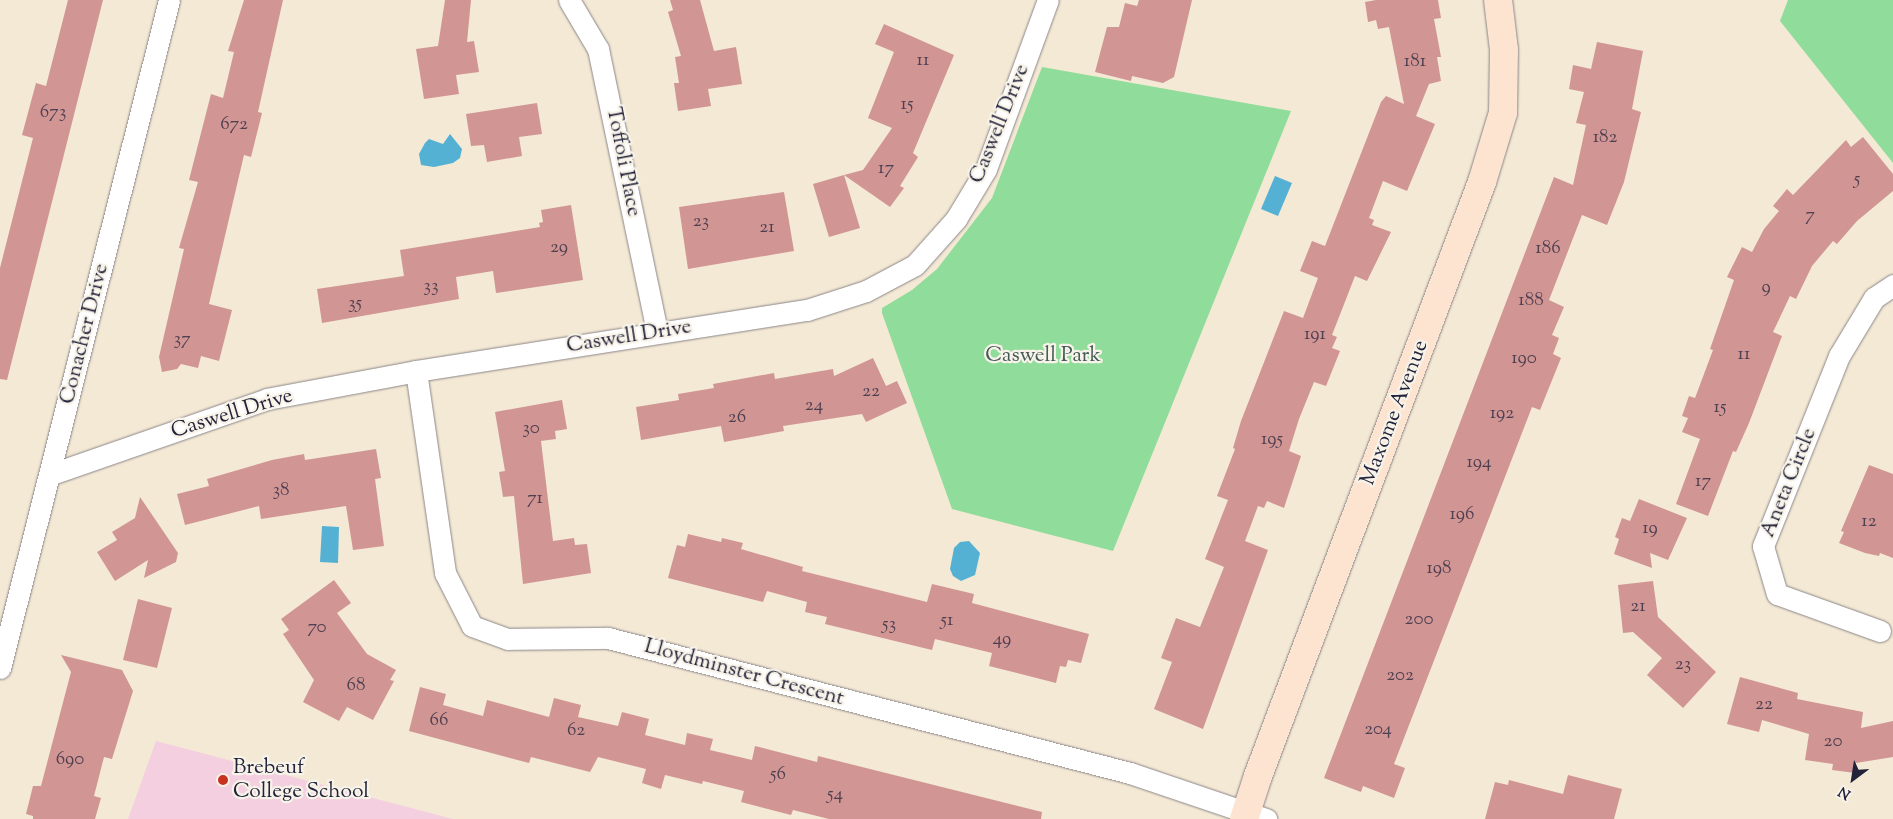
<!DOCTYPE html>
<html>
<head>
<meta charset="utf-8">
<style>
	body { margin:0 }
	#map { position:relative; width:1893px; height:819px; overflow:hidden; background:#f4e9d5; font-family:"Sorts Mill Goudy",serif }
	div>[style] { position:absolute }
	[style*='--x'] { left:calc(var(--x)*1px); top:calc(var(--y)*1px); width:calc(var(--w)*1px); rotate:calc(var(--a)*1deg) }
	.built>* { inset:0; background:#f3cfe0 }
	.green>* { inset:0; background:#90dc9a }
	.water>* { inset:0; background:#55b1d3 }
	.building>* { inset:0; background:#d19593 }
	.roads { filter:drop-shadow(0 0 1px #8b8688) drop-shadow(0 0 1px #8b8688) }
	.street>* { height:21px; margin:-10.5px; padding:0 10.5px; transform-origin:10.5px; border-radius:10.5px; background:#fff }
	.secondary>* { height:28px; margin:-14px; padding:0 14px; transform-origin:14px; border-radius:14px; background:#fde4d1 }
	.dots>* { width:14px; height:14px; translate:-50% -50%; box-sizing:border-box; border:2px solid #f7f3e8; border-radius:50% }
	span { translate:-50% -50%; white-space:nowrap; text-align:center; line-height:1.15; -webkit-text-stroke:4.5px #f7f3e8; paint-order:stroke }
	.number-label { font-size:19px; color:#4e3f51 }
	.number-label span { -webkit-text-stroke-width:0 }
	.street-label { font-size:21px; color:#22223b }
	.park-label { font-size:21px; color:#435a58 }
	.poi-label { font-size:21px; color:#22223b }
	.left { translate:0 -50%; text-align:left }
	.north { position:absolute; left:1828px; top:754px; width:50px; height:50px; -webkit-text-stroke:4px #f7f3e8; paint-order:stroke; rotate:211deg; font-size:14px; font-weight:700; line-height:20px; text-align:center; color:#22223b }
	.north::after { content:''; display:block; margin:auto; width:18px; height:22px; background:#22223b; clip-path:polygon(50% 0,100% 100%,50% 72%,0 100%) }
</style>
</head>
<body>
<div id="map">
	<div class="built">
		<div style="clip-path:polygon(156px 741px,453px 819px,128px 819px)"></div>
	</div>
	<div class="green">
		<div style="clip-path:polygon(1788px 0,1893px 0,1893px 163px,1780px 21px)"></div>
		<div style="clip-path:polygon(1042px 67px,1291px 111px,1113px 551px,952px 509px,882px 313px,882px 308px,912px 290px,937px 269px,992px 198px)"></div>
	</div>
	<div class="water">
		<div style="clip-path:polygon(450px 134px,462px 149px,460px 158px,453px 163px,434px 167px,421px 165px,419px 154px,425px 143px,429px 139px,443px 144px)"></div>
		<div style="clip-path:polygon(1275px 176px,1292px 183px,1278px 216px,1261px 209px)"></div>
		<div style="clip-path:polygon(322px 526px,339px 527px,338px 563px,320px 562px)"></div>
		<div style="clip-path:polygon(969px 541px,980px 553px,975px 575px,961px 581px,953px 576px,950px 569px,954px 548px,960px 542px)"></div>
	</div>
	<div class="building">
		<div style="clip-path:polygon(68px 0,103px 0,7px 380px,0 379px,0 268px,33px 138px,22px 135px,36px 83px,46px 86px)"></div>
		<div style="clip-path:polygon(244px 0,283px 0,258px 112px,262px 113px,251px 157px,244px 155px,209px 304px,232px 310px,219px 361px,201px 356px,198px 368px,181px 364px,177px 369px,162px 372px,159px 357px,184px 249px,179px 248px,198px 182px,189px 180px,211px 94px,223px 98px,234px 52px,228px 51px)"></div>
		<div style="clip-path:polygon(445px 0,471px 0,467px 42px,474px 41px,479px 72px,456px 75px,459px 94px,424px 99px,416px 49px,438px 46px)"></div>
		<div style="clip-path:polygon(670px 0,700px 0,714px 51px,736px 47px,742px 84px,708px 89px,711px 106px,678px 111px,674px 83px,679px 83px,675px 57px,681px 56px,668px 12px,673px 10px)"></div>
		<div style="clip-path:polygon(1139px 0,1192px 0,1174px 77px,1163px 83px,1132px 76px,1131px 81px,1095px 72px,1107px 27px,1119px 27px,1125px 3px,1137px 6px)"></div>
		<div style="clip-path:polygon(1376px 0,1438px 0,1441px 18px,1434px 19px,1441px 57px,1437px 57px,1441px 81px,1429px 84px,1416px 116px,1435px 124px,1407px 191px,1383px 181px,1369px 218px,1374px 220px,1372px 225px,1391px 232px,1367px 281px,1355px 276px,1332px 335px,1337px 337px,1332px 348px,1340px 351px,1326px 386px,1314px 382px,1299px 419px,1289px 451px,1301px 456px,1284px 508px,1267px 501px,1264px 508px,1258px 506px,1245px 541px,1268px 550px,1203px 729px,1154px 709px,1172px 662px,1161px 658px,1176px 618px,1200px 627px,1224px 567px,1205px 559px,1228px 500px,1217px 496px,1235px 449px,1233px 448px,1241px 421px,1284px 311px,1303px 318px,1318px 278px,1300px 271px,1312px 241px,1325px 246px,1381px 102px,1386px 96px,1404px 104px,1389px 27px,1378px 29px,1376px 20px,1368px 22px,1365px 2px)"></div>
		<div style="clip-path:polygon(884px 24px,954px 55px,913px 153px,918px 157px,900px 186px,904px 188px,890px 207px,844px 175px,863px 170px,892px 128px,868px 118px,894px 52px,875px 44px)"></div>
		<div style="clip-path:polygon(1597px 42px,1643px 51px,1632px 109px,1641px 112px,1624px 182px,1607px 225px,1582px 215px,1549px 300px,1564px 307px,1552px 335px,1559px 338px,1553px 354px,1561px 358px,1540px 410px,1532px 407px,1394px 764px,1405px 768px,1394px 798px,1363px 786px,1361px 792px,1324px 778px,1554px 177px,1573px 185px,1586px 125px,1576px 123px,1584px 92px,1569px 89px,1573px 65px,1591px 69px)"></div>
		<div style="clip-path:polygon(537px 103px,542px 134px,519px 137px,522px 156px,487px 162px,484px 145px,471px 146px,466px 114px)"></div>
		<div style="clip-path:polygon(1863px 137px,1893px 174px,1893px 191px,1857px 221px,1837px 244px,1833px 241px,1812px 266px,1796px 299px,1790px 296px,1773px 332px,1782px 336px,1749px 423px,1736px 452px,1733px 451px,1708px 516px,1676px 504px,1700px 439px,1682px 432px,1688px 418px,1682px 416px,1689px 396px,1695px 398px,1713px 350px,1710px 349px,1734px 280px,1727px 277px,1742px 247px,1752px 252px,1764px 229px,1779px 211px,1773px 206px,1787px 189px,1793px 195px,1846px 140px,1851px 147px)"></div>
		<div style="clip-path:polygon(844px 175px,860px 228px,829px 237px,813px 184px)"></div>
		<div style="clip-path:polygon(784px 192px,794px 251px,688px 269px,679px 207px)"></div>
		<div style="clip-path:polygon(571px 205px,583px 280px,496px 293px,493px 271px,456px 277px,459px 299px,322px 323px,317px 289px,404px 276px,400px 250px,540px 227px,539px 223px,543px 222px,541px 210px)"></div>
		<div style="clip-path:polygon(873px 358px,886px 386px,897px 381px,907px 403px,866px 422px,862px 414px,783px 426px,784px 431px,724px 442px,721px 426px,641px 440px,636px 407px,679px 400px,678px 394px,714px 388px,713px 384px,774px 373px,775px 379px,833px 369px,834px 376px)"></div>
		<div style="clip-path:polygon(562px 400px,567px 429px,555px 431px,556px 439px,541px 441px,553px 541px,574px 538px,575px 545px,587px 544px,591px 573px,523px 584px,514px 496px,503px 497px,499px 472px,505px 471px,495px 412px)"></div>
		<div style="clip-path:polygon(376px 449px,381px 478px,375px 479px,384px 546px,353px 550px,346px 506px,261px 519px,259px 506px,185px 525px,177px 494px,209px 486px,207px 479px,272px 460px,304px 454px,305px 460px)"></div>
		<div style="clip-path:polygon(1869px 465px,1893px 474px,1893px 558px,1880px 553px,1879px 556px,1865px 553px,1839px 543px,1844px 532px,1841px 531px)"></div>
		<div style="clip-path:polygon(140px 497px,178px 553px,176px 562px,144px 578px,148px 560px,115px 581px,97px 552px,117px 540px,112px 532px,135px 518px)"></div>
		<div style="clip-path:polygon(1639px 499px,1687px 518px,1668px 560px,1650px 553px,1652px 568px,1614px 554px,1619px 539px,1615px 537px,1622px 518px,1630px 521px)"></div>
		<div style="clip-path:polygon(688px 534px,721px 542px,722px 538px,743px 543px,741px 549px,803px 567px,802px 571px,927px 602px,932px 584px,974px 594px,972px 603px,1089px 634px,1081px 663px,1068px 660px,1066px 667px,1060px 666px,1056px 683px,989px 666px,992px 653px,935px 639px,932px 650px,825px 624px,827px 617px,805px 612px,807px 602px,767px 591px,763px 602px,668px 578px,677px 545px,685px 547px)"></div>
		<div style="clip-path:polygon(334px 580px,351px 603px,337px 613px,367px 654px,396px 670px,390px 680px,394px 681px,373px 720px,347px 707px,339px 721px,303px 702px,314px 680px,283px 634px,289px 630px,281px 619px)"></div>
		<div style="clip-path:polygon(1653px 581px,1658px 617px,1716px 672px,1683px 708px,1647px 675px,1662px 658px,1633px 632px,1623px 633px,1618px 585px)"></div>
		<div style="clip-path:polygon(138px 599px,172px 608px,157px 668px,123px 660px)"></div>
		<div style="clip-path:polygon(61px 655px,122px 670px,133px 691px,112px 759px,104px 757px,94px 796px,101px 798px,95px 819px,33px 819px,33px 816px,26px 814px,33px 786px,41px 786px,71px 672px)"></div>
		<div style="clip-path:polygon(1740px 677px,1798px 693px,1797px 699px,1863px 712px,1861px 728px,1893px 721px,1893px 757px,1856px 763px,1855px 773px,1832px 770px,1833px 764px,1805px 760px,1809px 734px,1762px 720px,1759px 732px,1727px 724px)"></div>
		<div style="clip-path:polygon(420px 687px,446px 694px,443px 705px,483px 716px,487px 700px,549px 717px,554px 698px,581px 705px,578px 717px,618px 726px,622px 712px,649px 719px,645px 735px,685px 745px,687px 733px,713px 739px,710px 750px,752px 760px,755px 746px,817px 762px,818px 756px,1042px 812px,1041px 819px,829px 819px,793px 810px,791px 815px,741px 802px,744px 791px,703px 781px,702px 784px,665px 775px,661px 789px,642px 783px,646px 769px,598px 757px,590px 772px,531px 757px,529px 763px,409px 731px)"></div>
		<div style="clip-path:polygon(1568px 775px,1622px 789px,1614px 819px,1485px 819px,1495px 782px,1508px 785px,1509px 780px,1563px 794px)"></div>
	</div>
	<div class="roads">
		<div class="street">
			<div style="--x:569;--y:0;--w:57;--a:59.4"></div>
			<div style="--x:598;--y:49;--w:289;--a:78.2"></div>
			<div style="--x:416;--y:371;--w:204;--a:81.8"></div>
			<div style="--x:445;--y:573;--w:59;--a:63"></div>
			<div style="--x:472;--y:626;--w:38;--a:20"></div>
			<div style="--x:508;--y:639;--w:100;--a:-0.6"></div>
			<div style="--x:608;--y:638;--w:539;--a:14.5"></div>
			<div style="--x:1130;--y:773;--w:144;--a:18.7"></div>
			<div style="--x:49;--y:475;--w:231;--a:-19.2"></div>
			<div style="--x:267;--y:399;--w:152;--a:-10.6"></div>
			<div style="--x:416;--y:371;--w:396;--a:-8.9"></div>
			<div style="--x:807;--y:310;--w:62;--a:-17.9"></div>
			<div style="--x:866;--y:291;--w:55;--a:-28"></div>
			<div style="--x:915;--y:265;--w:62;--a:-48.3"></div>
			<div style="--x:956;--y:219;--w:58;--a:-59"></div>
			<div style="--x:986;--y:169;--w:180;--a:-69.9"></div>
			<div style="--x:1880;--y:631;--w:109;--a:-160.2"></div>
			<div style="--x:1777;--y:594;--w:50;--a:-106.3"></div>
			<div style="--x:1763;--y:546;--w:205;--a:-68.2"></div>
			<div style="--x:1839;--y:356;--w:68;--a:-58.9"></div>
			<div style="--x:1874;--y:298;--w:23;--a:-34"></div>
			<div style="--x:0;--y:668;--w:689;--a:-75.8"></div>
		</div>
		<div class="secondary">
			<div style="--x:1244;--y:819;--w:45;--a:-72"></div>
			<div style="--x:1258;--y:776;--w:635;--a:-69.34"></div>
			<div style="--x:1482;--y:182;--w:72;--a:-73.1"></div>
			<div style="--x:1503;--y:113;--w:63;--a:-89.1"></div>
			<div style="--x:1504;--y:50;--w:50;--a:-96.8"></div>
		</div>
	</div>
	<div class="dots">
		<div style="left:223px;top:780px;background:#c8321e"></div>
	</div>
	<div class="number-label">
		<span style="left:923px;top:61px">11</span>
		<span style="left:1415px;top:62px">181</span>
		<span style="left:907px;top:105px">15</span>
		<span style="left:53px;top:113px">673</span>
		<span style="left:234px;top:125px">672</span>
		<span style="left:1605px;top:138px">182</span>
		<span style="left:886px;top:169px">17</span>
		<span style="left:1857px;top:180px">5</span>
		<span style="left:1810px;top:216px">7</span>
		<span style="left:701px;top:222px">23</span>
		<span style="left:767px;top:228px">21</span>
		<span style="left:559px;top:248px">29</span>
		<span style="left:1548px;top:249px">186</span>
		<span style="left:431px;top:287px">33</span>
		<span style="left:1766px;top:288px">9</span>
		<span style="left:1531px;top:301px">188</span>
		<span style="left:355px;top:304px">35</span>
		<span style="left:1315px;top:335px">191</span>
		<span style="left:182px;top:340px">37</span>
		<span style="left:1744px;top:355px">11</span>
		<span style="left:1524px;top:359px">190</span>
		<span style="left:871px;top:392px">22</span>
		<span style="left:814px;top:406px">24</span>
		<span style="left:1720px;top:408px">15</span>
		<span style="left:1502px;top:414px">192</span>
		<span style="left:737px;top:418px">26</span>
		<span style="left:531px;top:429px">30</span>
		<span style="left:1272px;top:440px">195</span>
		<span style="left:1479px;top:463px">194</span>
		<span style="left:1703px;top:482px">17</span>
		<span style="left:281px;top:491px">38</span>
		<span style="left:535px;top:499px">71</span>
		<span style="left:1462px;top:515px">196</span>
		<span style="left:1869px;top:522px">12</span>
		<span style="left:1650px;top:529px">19</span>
		<span style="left:1439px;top:569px">198</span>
		<span style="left:1638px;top:607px">21</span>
		<span style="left:1419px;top:620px">200</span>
		<span style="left:947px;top:621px">51</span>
		<span style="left:889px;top:625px">53</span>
		<span style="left:317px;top:628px">70</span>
		<span style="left:1002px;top:640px">49</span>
		<span style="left:1683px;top:665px">23</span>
		<span style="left:1400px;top:676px">202</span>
		<span style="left:356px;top:686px">68</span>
		<span style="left:1764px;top:705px">22</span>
		<span style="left:439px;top:721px">66</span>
		<span style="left:1378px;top:730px">204</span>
		<span style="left:576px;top:731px">62</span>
		<span style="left:1833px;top:742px">20</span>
		<span style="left:70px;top:760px">690</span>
		<span style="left:778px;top:775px">56</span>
		<span style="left:835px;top:795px">54</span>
	</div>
	<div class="street-label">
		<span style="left:1000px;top:124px;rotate:-68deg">Caswell Drive</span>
		<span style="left:623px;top:162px;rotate:79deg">Toffoli Place</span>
		<span style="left:85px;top:334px;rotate:-76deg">Conacher Drive</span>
		<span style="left:629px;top:337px;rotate:-9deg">Caswell Drive</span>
		<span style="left:1395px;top:413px;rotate:-69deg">Maxome Avenue</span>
		<span style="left:232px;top:414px;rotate:-17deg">Caswell Drive</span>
		<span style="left:1789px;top:483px;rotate:-68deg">Aneta Circle</span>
		<span style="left:744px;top:673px;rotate:15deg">Lloydminster Crescent</span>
	</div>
	<div class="park-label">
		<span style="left:1043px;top:356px">Caswell Park</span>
	</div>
	<div class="poi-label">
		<span class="left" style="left:233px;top:780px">Brebeuf<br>College School</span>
	</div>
	<div class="north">N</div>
</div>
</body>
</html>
